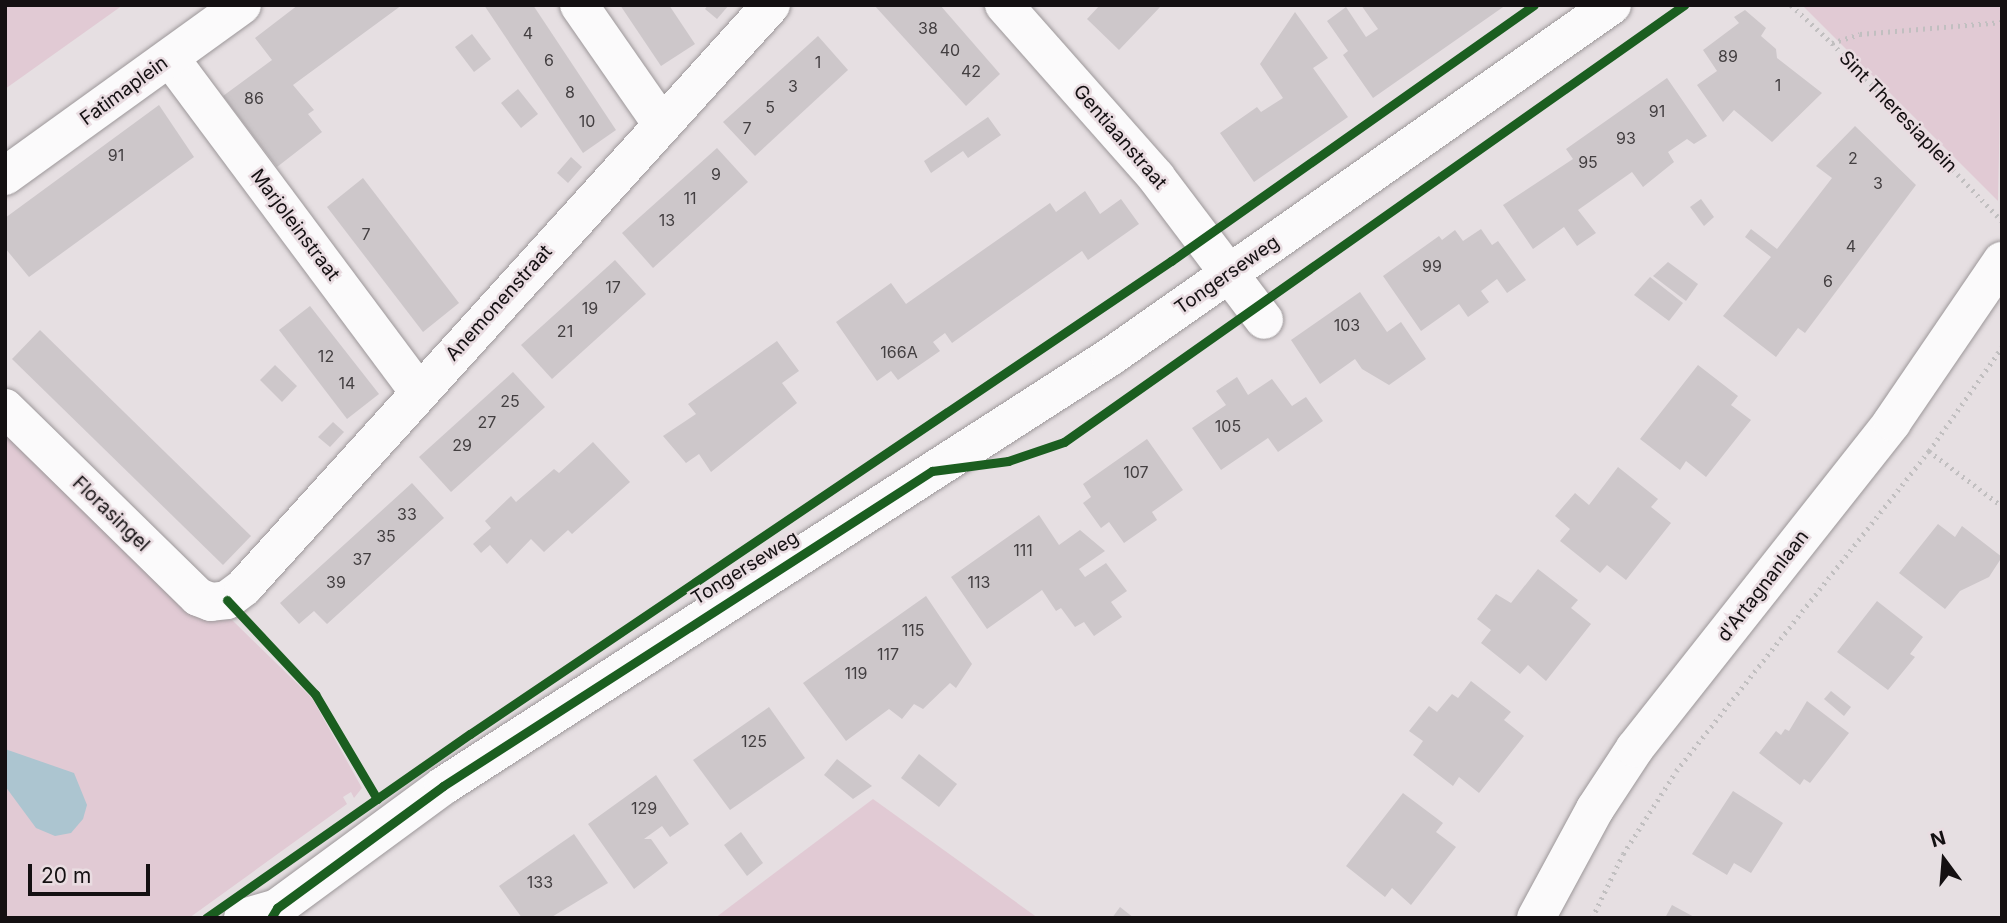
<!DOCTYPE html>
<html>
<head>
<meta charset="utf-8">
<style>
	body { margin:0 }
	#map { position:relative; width:2007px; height:923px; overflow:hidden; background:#e6dfe2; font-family:Inter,sans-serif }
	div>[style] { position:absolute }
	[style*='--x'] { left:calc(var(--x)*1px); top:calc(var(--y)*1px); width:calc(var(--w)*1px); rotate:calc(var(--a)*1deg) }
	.green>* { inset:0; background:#e1cad4 }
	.water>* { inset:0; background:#acc5d0 }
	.building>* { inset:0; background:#cdc7ca }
	.path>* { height:4.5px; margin-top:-2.25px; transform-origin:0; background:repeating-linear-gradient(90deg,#c1bfc0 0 2px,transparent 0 7px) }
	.roads { filter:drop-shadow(0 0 2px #9c9799) drop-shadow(0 0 2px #9c9799) }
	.minor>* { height:38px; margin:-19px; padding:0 19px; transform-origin:19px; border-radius:19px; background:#fbfafb }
	.major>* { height:38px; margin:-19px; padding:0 19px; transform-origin:19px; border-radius:19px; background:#fbfafb }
	.cycleway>* { height:9px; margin:-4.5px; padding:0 4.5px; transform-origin:4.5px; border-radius:4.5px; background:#1b5e20 }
	span { translate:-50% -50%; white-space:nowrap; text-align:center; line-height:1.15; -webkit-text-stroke:5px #e9dce1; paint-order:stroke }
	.number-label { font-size:16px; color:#433f41 }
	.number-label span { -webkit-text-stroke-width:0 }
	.street-label { font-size:19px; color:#141012 }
	.frame { position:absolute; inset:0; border:7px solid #141012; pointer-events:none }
	.north { position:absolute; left:1909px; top:825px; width:70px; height:70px; -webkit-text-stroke:5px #e9dce1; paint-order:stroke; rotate:344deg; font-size:19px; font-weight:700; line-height:28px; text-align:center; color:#141012 }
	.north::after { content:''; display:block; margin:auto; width:24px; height:32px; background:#141012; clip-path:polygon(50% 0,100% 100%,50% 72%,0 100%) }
	.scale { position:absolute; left:28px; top:864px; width:122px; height:32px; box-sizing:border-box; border:4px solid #141012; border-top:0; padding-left:9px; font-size:21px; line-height:24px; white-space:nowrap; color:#141012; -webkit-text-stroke:5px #e9dce1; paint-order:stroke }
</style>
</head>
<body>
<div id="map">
	<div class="green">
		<div style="clip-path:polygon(5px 5px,123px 5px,5px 89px)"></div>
		<div style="clip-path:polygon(1802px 5px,2002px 5px,1998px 201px)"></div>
		<div style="clip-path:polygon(5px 427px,188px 612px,203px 620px,232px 620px,312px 698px,362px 788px,354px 798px,351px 792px,343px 797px,347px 804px,189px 918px,5px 918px)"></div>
		<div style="clip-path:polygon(873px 799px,1038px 918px,715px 918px)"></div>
	</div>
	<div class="water">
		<div style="clip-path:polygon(5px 749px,74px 773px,87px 805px,83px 819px,71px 833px,55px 836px,36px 828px,5px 786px)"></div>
	</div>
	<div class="building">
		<div style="clip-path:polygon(298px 5px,402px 5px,293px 85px,314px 110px,308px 114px,322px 132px,277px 167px,223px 96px,272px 60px,255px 38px)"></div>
		<div style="clip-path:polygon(484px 5px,533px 5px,616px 130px,583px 153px)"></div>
		<div style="clip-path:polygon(620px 5px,669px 5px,695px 44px,661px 66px)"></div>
		<div style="clip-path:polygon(708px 5px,729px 5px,717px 19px,705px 9px)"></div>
		<div style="clip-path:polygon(874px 5px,940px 5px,1000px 74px,966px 106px)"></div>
		<div style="clip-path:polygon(1100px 5px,1162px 5px,1119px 50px,1087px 19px)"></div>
		<div style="clip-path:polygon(1361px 5px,1506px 5px,1373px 98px,1343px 55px,1348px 51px,1327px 21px,1346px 7px,1366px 37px,1378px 29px)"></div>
		<div style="clip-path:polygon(1745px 10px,1766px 28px,1761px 36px,1776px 49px,1777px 58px,1822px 93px,1772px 142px,1734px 110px,1723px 122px,1697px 85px,1717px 71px,1703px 50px,1739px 23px,1734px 17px)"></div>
		<div style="clip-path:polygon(1295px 12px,1328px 58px,1313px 68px,1348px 117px,1254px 182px,1220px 133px,1257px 107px,1261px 112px,1283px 98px,1260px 64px)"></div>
		<div style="clip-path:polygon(472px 34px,491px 59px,474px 72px,455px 47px)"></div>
		<div style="clip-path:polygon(818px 36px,848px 70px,755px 156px,723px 122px)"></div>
		<div style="clip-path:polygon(1667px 78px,1707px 136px,1694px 144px,1687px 139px,1668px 152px,1674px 162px,1643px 187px,1632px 172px,1578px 210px,1596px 233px,1577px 246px,1564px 227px,1533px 249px,1503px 205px,1573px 159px,1566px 149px)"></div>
		<div style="clip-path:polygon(518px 89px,538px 114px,521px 128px,501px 103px)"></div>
		<div style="clip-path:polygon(159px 105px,194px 157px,29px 277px,5px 248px,5px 218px)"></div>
		<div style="clip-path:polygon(988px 117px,1001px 135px,968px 158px,963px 151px,931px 173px,924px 161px)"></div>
		<div style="clip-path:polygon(1855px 126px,1916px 185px,1805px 333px,1798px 328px,1776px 357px,1723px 316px,1771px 257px,1745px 237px,1751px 229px,1777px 249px,1832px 178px,1816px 166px)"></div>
		<div style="clip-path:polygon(717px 148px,748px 182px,653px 268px,622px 233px)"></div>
		<div style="clip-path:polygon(571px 157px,582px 167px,568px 183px,557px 173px)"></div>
		<div style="clip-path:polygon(363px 178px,459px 303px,423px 332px,327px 207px)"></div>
		<div style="clip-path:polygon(1085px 191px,1100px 214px,1121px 199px,1139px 224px,1088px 260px,1082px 251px,952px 343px,945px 333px,933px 342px,940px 351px,898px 380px,891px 371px,877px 381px,836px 322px,891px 283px,906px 304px,1050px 203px,1056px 212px)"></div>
		<div style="clip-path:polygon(1701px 199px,1714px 217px,1704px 226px,1690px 207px)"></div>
		<div style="clip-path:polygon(1481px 229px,1492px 245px,1498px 241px,1526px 280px,1507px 293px,1497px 279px,1481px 291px,1489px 302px,1468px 317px,1459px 304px,1421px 331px,1383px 276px,1439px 236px,1442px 240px,1455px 230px,1463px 241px)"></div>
		<div style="clip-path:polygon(615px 260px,646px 294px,552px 379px,521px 345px)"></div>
		<div style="clip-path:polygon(1668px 262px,1698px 284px,1686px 301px,1653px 276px)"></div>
		<div style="clip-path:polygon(1650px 277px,1683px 303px,1669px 321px,1634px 295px)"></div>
		<div style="clip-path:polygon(1360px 292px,1387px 332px,1401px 322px,1426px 359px,1389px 385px,1362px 369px,1355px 359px,1320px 384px,1291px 340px)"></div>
		<div style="clip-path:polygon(310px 306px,379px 394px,347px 419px,279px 330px)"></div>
		<div style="clip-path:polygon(40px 330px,251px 536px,223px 565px,12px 359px)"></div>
		<div style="clip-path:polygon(777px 341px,799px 371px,782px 383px,797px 403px,711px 472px,699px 454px,686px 463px,663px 436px,696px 414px,688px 404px)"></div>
		<div style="clip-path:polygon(275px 365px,297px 386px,282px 402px,260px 380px)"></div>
		<div style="clip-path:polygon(1698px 365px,1738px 396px,1731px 405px,1751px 420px,1706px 477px,1686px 461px,1680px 470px,1640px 439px)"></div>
		<div style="clip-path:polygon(513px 372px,545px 407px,451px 492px,419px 457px)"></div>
		<div style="clip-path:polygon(1237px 377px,1248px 395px,1272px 379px,1292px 406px,1306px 397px,1323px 421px,1278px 452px,1268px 438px,1221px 470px,1192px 428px,1226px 405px,1216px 391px)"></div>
		<div style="clip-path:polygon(333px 422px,344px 432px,330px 447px,318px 437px)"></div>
		<div style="clip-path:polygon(1147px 439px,1183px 490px,1152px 512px,1157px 520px,1124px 543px,1109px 522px,1101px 528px,1083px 503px,1091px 497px,1083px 484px)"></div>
		<div style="clip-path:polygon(593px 442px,630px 482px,572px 534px,568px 530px,544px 552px,531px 539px,507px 564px,490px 545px,481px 553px,473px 544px,491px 528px,485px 521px,511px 496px,516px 502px,554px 469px,559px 473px)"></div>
		<div style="clip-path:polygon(1618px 467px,1658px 499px,1651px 507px,1671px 523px,1626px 580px,1607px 565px,1600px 573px,1560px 541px,1570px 529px,1555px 516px,1575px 493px,1589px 505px)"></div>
		<div style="clip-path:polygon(412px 483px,444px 518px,327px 624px,314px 611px,299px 624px,280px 603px)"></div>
		<div style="clip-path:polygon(1039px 515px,1059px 545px,1080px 530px,1105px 551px,1079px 569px,1085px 577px,1106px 563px,1127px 591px,1111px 602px,1122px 617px,1094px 636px,1084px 622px,1075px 627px,1061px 608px,1056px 611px,1042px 590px,987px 629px,951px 577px)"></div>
		<div style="clip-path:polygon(1938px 524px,1955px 537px,1962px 526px,2002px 557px,1989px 577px,1960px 591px,1945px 609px,1899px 573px)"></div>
		<div style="clip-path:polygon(1538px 569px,1578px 600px,1571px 608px,1591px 624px,1546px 681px,1528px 665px,1520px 674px,1481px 643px,1491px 630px,1477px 619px,1496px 594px,1511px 603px)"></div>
		<div style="clip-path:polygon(926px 596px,972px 664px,956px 688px,950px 683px,923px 709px,914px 704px,902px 719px,889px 709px,846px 741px,803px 683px)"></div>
		<div style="clip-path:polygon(1877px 601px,1923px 637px,1910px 654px,1915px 657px,1888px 690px,1837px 652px)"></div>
		<div style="clip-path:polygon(1471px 681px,1511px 712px,1504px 720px,1524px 736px,1479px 793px,1459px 777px,1453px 786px,1413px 755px,1423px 741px,1409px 731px,1429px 706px,1437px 712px,1452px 694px,1458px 698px)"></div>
		<div style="clip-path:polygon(1831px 691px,1851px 707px,1844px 716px,1824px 699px)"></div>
		<div style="clip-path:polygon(1807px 701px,1849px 733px,1810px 783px,1804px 779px,1800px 785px,1759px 753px,1776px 731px,1781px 735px,1785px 729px,1789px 731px)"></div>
		<div style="clip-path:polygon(769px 707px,805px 758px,730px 810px,693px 760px)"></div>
		<div style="clip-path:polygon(919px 754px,957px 784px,939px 807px,901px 778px)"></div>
		<div style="clip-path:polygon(837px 759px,872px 786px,853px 799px,824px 775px)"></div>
		<div style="clip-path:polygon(656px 775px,689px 824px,670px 837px,662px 826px,644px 839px,651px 839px,668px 863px,634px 889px,588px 824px)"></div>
		<div style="clip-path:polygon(1733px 791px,1783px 823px,1751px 873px,1734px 863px,1727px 875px,1692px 854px)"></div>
		<div style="clip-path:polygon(1403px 793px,1443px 823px,1436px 832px,1456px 847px,1411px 905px,1392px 888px,1385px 897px,1346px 866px)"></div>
		<div style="clip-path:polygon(741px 832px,763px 863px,747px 876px,724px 845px)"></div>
		<div style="clip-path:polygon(574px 834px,608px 883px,550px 918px,522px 918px,499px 886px)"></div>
		<div style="clip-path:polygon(1672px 905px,1696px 918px,1665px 918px)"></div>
		<div style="clip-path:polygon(1120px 907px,1134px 918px,1112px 918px)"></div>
	</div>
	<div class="path">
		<div style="--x:1791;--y:5;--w:56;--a:42.8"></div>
		<div style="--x:1832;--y:43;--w:246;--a:46.3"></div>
		<div style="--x:1832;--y:43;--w:29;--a:-18"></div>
		<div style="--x:1860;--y:34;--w:143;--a:-4.8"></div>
		<div style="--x:1929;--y:451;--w:91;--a:37"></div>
		<div style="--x:1592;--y:918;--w:71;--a:-64.2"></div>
		<div style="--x:1623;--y:854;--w:98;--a:-57.4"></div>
		<div style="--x:1676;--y:771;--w:408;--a:-51.7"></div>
		<div style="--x:1929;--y:451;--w:127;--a:-54.9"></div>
	</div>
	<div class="roads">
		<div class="minor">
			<div style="--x:579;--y:5;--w:144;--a:55.2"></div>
			<div style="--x:1004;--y:5;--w:230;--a:48.5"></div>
			<div style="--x:1156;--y:177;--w:179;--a:52.9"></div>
			<div style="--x:170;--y:58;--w:417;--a:53.3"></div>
			<div style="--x:5;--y:176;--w:292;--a:-35.8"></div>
			<div style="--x:5;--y:408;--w:270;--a:44.4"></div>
			<div style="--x:198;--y:597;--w:14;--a:21"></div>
			<div style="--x:211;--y:602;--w:16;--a:-7"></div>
			<div style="--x:227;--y:600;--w:21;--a:-37"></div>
			<div style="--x:244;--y:587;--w:785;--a:-47.84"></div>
			<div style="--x:1536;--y:918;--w:124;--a:-61.6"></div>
			<div style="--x:1595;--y:809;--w:73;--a:-56.7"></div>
			<div style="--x:1635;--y:748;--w:415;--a:-51.7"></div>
			<div style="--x:1892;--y:422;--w:195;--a:-55.7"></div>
		</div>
		<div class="major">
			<div style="--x:243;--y:918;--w:35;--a:-16"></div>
			<div style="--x:277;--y:908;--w:206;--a:-36.3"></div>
			<div style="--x:443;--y:786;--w:793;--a:-32.75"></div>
			<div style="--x:1110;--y:357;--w:613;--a:-35.04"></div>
		</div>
	</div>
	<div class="cycleway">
		<div style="--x:227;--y:600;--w:129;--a:46.9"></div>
		<div style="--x:315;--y:694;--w:122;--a:59.4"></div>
		<div style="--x:206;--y:918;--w:322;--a:-34.9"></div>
		<div style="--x:470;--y:734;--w:846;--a:-34.01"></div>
		<div style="--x:1171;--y:261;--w:444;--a:-35.2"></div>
		<div style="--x:271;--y:918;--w:12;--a:-59"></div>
		<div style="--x:277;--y:908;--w:206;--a:-36.3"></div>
		<div style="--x:443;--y:786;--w:582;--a:-32.79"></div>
		<div style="--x:932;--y:471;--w:77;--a:-7.5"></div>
		<div style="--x:1008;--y:461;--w:59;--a:-18.7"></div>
		<div style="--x:1064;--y:442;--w:759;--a:-35.18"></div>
	</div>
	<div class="number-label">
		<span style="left:928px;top:28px">38</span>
		<span style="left:528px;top:33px">4</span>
		<span style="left:950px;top:50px">40</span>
		<span style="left:1728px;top:56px">89</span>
		<span style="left:549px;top:60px">6</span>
		<span style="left:818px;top:62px">1</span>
		<span style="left:971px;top:71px">42</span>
		<span style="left:1778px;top:85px">1</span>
		<span style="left:793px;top:86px">3</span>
		<span style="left:570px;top:92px">8</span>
		<span style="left:254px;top:98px">86</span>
		<span style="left:770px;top:107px">5</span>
		<span style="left:1657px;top:111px">91</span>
		<span style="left:587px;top:121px">10</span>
		<span style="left:747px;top:128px">7</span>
		<span style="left:1626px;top:138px">93</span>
		<span style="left:116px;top:155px">91</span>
		<span style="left:1853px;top:158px">2</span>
		<span style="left:1588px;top:162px">95</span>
		<span style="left:716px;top:174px">9</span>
		<span style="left:1878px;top:183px">3</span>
		<span style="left:690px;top:198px">11</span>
		<span style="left:667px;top:220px">13</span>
		<span style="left:366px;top:234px">7</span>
		<span style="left:1851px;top:246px">4</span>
		<span style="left:1432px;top:266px">99</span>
		<span style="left:1828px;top:281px">6</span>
		<span style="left:613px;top:287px">17</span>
		<span style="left:590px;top:308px">19</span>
		<span style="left:1347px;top:325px">103</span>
		<span style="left:565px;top:331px">21</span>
		<span style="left:899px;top:352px">166A</span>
		<span style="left:326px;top:356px">12</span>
		<span style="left:347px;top:383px">14</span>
		<span style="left:510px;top:401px">25</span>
		<span style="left:487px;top:422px">27</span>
		<span style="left:1228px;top:426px">105</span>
		<span style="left:462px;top:445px">29</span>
		<span style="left:1136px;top:472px">107</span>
		<span style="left:407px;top:514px">33</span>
		<span style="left:386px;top:536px">35</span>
		<span style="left:1023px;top:550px">111</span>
		<span style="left:362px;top:559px">37</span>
		<span style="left:336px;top:582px">39</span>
		<span style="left:979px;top:582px">113</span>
		<span style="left:913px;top:630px">115</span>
		<span style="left:888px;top:654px">117</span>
		<span style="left:856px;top:673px">119</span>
		<span style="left:754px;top:741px">125</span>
		<span style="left:644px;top:808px">129</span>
		<span style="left:540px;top:882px">133</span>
	</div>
	<div class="street-label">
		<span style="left:124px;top:91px;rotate:-36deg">Fatimaplein</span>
		<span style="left:1898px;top:112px;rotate:46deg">Sint Theresiaplein</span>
		<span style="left:1120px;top:137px;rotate:49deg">Gentiaanstraat</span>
		<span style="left:295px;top:225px;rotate:53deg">Marjoleinstraat</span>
		<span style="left:1227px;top:275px;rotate:-35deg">Tongerseweg</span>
		<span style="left:499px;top:303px;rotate:-48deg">Anemonenstraat</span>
		<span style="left:111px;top:514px;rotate:44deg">Florasingel</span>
		<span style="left:745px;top:568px;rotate:-32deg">Tongerseweg</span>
		<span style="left:1763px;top:586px;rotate:-52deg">d'Artagnanlaan</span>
	</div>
	<div class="frame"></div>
	<div class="north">N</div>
	<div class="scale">20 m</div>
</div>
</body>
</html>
